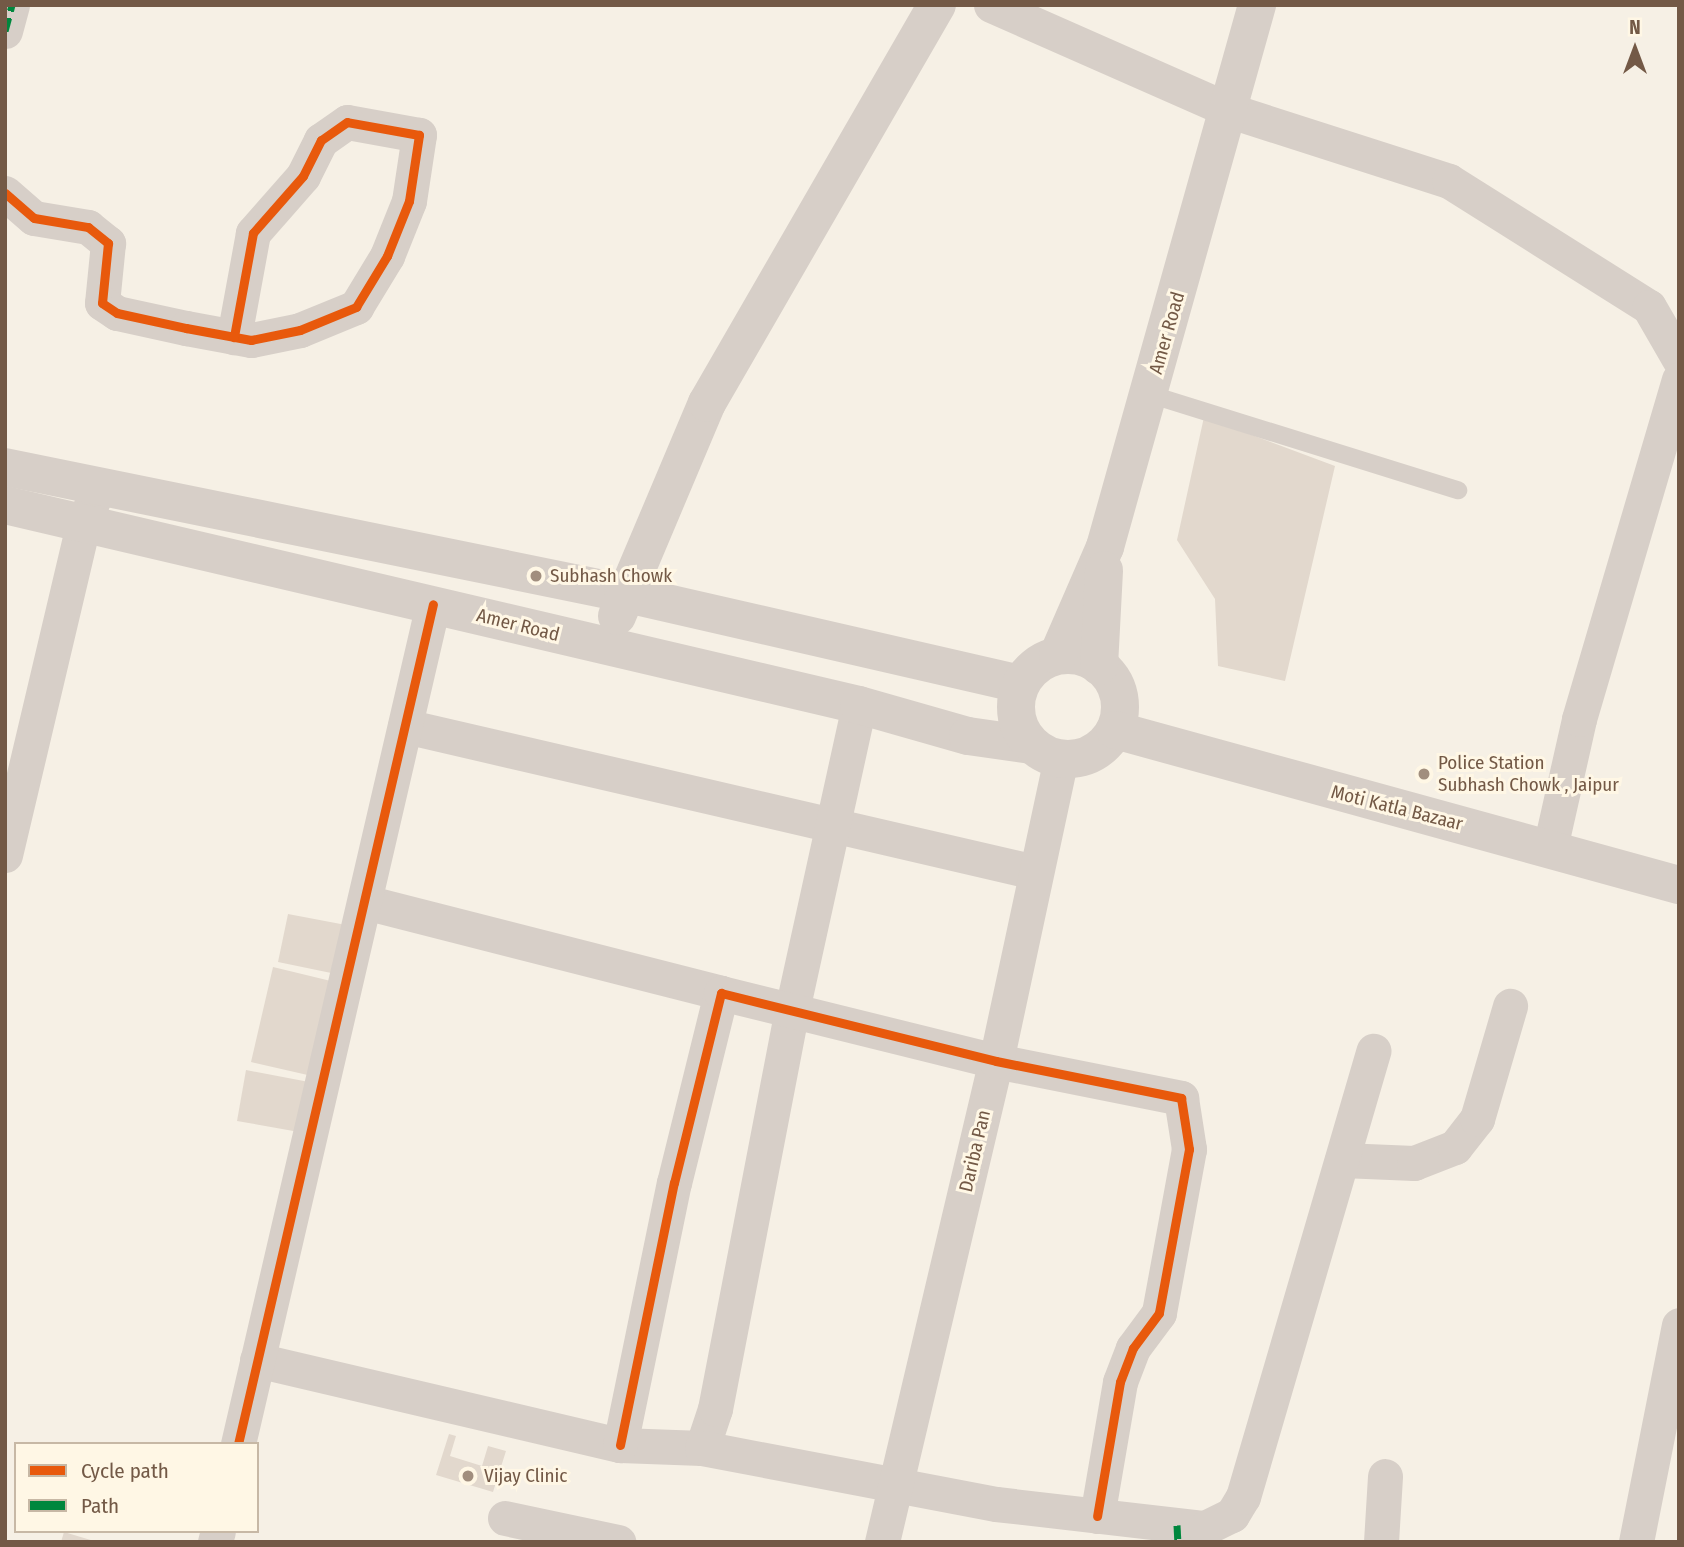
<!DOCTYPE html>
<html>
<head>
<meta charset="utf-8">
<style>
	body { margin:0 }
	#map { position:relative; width:1684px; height:1547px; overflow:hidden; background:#f6f0e5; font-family:"Fira Sans Condensed",sans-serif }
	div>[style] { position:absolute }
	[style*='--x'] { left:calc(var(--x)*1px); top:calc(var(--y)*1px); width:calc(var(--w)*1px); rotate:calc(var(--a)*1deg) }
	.building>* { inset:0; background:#e2d8cd }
	.lane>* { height:18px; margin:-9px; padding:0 9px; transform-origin:9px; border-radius:9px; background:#d7cfc8 }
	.street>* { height:35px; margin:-17.5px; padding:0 17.5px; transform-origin:17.5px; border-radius:17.5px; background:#d7cfc8 }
	.secondary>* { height:38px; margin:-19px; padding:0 19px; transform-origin:19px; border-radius:19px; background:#d7cfc8 }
	.secondary>.ring { margin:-19px; padding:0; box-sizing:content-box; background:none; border:38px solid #d7cfc8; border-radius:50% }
	.quiet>* { height:7px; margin-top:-3.5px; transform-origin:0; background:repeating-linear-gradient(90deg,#00873e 0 14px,transparent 0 21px) }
	.cycleway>* { height:9px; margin:-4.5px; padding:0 4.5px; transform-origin:4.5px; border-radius:4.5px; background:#e8590c }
	.dots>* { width:19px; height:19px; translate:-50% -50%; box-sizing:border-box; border:4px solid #fff7e5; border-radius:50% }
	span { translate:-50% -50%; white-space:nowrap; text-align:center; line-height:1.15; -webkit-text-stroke:6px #fff7e5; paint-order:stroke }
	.street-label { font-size:19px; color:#735946 }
	.poi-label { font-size:19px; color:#735946 }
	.left { translate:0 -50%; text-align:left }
	.frame { position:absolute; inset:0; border:7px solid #735946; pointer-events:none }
	.legend { position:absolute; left:14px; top:1442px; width:245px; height:91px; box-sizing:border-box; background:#fff7e5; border:2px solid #c7b8a5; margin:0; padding:9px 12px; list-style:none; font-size:21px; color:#735946 }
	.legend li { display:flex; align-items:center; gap:14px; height:35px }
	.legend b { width:35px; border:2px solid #c7b8a5 }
	.north { position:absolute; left:1600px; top:14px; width:70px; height:70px; -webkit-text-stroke:5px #fff7e5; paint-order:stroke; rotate:0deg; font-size:19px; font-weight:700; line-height:28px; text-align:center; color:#735946 }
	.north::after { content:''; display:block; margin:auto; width:24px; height:32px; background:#735946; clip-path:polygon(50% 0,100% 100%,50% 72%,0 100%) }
</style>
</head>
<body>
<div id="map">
	<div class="building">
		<div style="clip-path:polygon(1204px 417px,1335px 466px,1285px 681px,1218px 666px,1215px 599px,1177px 540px)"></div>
		<div style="clip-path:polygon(288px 914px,346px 925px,336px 974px,278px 962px)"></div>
		<div style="clip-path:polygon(273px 967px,335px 982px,312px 1076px,251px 1062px)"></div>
		<div style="clip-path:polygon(246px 1070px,309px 1082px,299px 1132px,237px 1121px)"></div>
		<div style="clip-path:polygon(449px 1434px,456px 1436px,450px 1456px,482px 1466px,488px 1446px,506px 1451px,493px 1492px,436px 1475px)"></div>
		<div style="clip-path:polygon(64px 1532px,94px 1541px,94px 1542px,61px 1542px)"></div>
	</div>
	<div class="lane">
		<div style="--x:1149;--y:394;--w:324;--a:17.3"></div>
	</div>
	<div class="street">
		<div style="--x:991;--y:5;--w:262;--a:23.8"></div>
		<div style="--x:1231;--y:111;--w:229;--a:17.8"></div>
		<div style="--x:1449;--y:181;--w:236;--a:32.2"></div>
		<div style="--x:1649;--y:307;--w:60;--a:60"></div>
		<div style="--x:5;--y:31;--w:27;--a:-75"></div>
		<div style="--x:5;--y:193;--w:38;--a:41"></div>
		<div style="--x:34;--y:218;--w:55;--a:9.5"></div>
		<div style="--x:88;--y:227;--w:26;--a:39"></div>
		<div style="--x:108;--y:243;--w:60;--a:95.7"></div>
		<div style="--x:102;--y:303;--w:18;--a:34"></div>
		<div style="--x:117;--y:313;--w:71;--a:12.3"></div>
		<div style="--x:186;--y:328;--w:66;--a:10.5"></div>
		<div style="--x:251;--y:340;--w:50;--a:-11.5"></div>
		<div style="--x:300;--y:330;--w:61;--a:-22.3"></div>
		<div style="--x:356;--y:307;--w:60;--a:-58.7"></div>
		<div style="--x:387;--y:256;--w:59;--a:-68.2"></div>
		<div style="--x:409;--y:201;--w:67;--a:-81.4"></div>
		<div style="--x:419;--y:135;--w:73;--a:-169.8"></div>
		<div style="--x:347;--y:122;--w:32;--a:145"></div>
		<div style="--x:321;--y:140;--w:40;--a:116.6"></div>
		<div style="--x:303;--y:176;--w:76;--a:131.3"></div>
		<div style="--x:253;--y:233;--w:106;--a:100.4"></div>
		<div style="--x:405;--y:726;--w:647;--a:13.05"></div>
		<div style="--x:1550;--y:848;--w:132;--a:-77.3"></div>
		<div style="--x:1579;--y:719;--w:354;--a:-73.6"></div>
		<div style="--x:5;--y:855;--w:339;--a:-76.7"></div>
		<div style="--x:83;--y:525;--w:31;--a:-68"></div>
		<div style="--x:365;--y:902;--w:367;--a:14.3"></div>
		<div style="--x:1342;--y:1160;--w:72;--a:2.4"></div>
		<div style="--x:1414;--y:1163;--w:44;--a:-21.3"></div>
		<div style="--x:1455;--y:1147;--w:36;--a:-52"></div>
		<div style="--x:1477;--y:1119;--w:118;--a:-73.7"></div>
		<div style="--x:257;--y:1360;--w:373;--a:13.2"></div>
		<div style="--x:620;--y:1445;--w:82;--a:2.1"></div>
		<div style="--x:702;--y:1448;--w:41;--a:-71.6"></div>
		<div style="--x:715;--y:1409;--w:406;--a:-79.1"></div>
		<div style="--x:792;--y:1010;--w:312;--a:-77.6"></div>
		<div style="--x:238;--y:1444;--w:862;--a:-76.93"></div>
		<div style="--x:620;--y:1445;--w:268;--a:-78.4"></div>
		<div style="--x:674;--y:1183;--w:196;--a:-76.1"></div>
		<div style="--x:721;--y:993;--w:283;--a:13.9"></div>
		<div style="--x:996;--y:1061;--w:189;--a:11.3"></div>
		<div style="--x:1181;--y:1098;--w:52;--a:81.1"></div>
		<div style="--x:1189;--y:1149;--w:167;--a:100.4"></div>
		<div style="--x:1159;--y:1313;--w:44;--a:126.6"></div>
		<div style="--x:1133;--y:1348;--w:36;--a:111"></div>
		<div style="--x:1120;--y:1382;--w:136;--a:99.7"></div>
		<div style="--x:702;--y:1448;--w:299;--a:10.8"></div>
		<div style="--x:996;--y:1504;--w:210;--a:6.6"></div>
		<div style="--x:1205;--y:1528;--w:30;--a:-26"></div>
		<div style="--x:1232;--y:1515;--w:21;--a:-59"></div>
		<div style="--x:1243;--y:1497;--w:465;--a:-73.7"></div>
		<div style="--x:505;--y:1518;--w:116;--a:12"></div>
		<div style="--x:215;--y:1542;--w:11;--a:-75"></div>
		<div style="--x:882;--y:1542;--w:494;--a:-76.7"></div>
		<div style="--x:996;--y:1061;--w:309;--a:-77.9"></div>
		<div style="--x:1381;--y:1542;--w:66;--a:-86.5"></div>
		<div style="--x:1636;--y:1542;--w:221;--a:-78.8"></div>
	</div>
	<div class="secondary">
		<div style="--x:5;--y:467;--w:631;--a:11.52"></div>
		<div style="--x:623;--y:593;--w:407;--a:12.9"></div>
		<div style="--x:5;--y:505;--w:877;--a:13.18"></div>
		<div style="--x:859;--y:705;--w:113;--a:15.9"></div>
		<div style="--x:968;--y:736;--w:64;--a:8.1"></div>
		<div style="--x:617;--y:616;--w:231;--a:-67.1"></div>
		<div style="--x:707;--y:403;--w:460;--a:-60"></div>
		<div class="ring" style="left:1016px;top:655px;width:66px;height:66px"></div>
		<div style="--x:1058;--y:655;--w:118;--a:-66.5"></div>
		<div style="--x:1105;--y:547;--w:563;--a:-74.33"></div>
		<div style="--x:1099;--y:666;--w:96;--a:-87"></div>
		<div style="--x:1115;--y:730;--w:585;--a:15.37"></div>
	</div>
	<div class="quiet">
		<div style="--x:5;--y:31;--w:27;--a:-75"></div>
		<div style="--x:1177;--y:1525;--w:17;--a:87"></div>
	</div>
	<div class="cycleway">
		<div style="--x:5;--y:193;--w:38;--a:41"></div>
		<div style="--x:34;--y:218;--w:55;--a:9.5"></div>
		<div style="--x:88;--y:227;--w:26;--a:39"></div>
		<div style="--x:108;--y:243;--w:60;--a:95.7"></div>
		<div style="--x:102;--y:303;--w:18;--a:34"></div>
		<div style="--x:117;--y:313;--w:71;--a:12.3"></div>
		<div style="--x:186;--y:328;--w:66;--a:10.5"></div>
		<div style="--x:251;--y:340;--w:50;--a:-11.5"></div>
		<div style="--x:300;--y:330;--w:61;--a:-22.3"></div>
		<div style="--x:356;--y:307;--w:60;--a:-58.7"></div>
		<div style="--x:387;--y:256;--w:59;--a:-68.2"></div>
		<div style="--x:409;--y:201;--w:67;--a:-81.4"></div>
		<div style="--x:419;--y:135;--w:73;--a:-169.8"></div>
		<div style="--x:347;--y:122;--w:32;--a:145"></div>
		<div style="--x:321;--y:140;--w:40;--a:116.6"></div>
		<div style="--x:303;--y:176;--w:76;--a:131.3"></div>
		<div style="--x:253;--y:233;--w:106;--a:100.4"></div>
		<div style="--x:238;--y:1444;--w:862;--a:-76.93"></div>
		<div style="--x:620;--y:1445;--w:268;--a:-78.4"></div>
		<div style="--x:674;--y:1183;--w:196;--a:-76.1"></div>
		<div style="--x:721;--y:993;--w:283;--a:13.9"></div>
		<div style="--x:996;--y:1061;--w:189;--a:11.3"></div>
		<div style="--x:1181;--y:1098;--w:52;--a:81.1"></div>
		<div style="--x:1189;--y:1149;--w:167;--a:100.4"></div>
		<div style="--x:1159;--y:1313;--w:44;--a:126.6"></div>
		<div style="--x:1133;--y:1348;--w:36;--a:111"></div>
		<div style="--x:1120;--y:1382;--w:136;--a:99.7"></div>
	</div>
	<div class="dots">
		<div style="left:536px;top:576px;background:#a18e7e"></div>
		<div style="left:1424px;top:774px;background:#a18e7e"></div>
		<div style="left:468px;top:1476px;background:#a18e7e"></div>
	</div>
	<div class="street-label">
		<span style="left:1167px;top:333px;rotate:-74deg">Amer Road</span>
		<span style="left:518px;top:625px;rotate:14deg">Amer Road</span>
		<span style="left:1397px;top:808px;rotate:14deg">Moti Katla Bazaar</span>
		<span style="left:975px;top:1151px;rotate:-77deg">Dariba Pan</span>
	</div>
	<div class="poi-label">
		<span class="left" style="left:550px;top:576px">Subhash Chowk</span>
		<span class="left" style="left:1438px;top:774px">Police Station<br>Subhash Chowk , Jaipur</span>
		<span class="left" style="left:484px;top:1476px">Vijay Clinic</span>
	</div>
	<div class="frame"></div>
	<ul class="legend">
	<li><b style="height:9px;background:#e8590c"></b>Cycle path</li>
	<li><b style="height:9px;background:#00873e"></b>Path</li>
	</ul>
	<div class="north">N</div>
</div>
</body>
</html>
